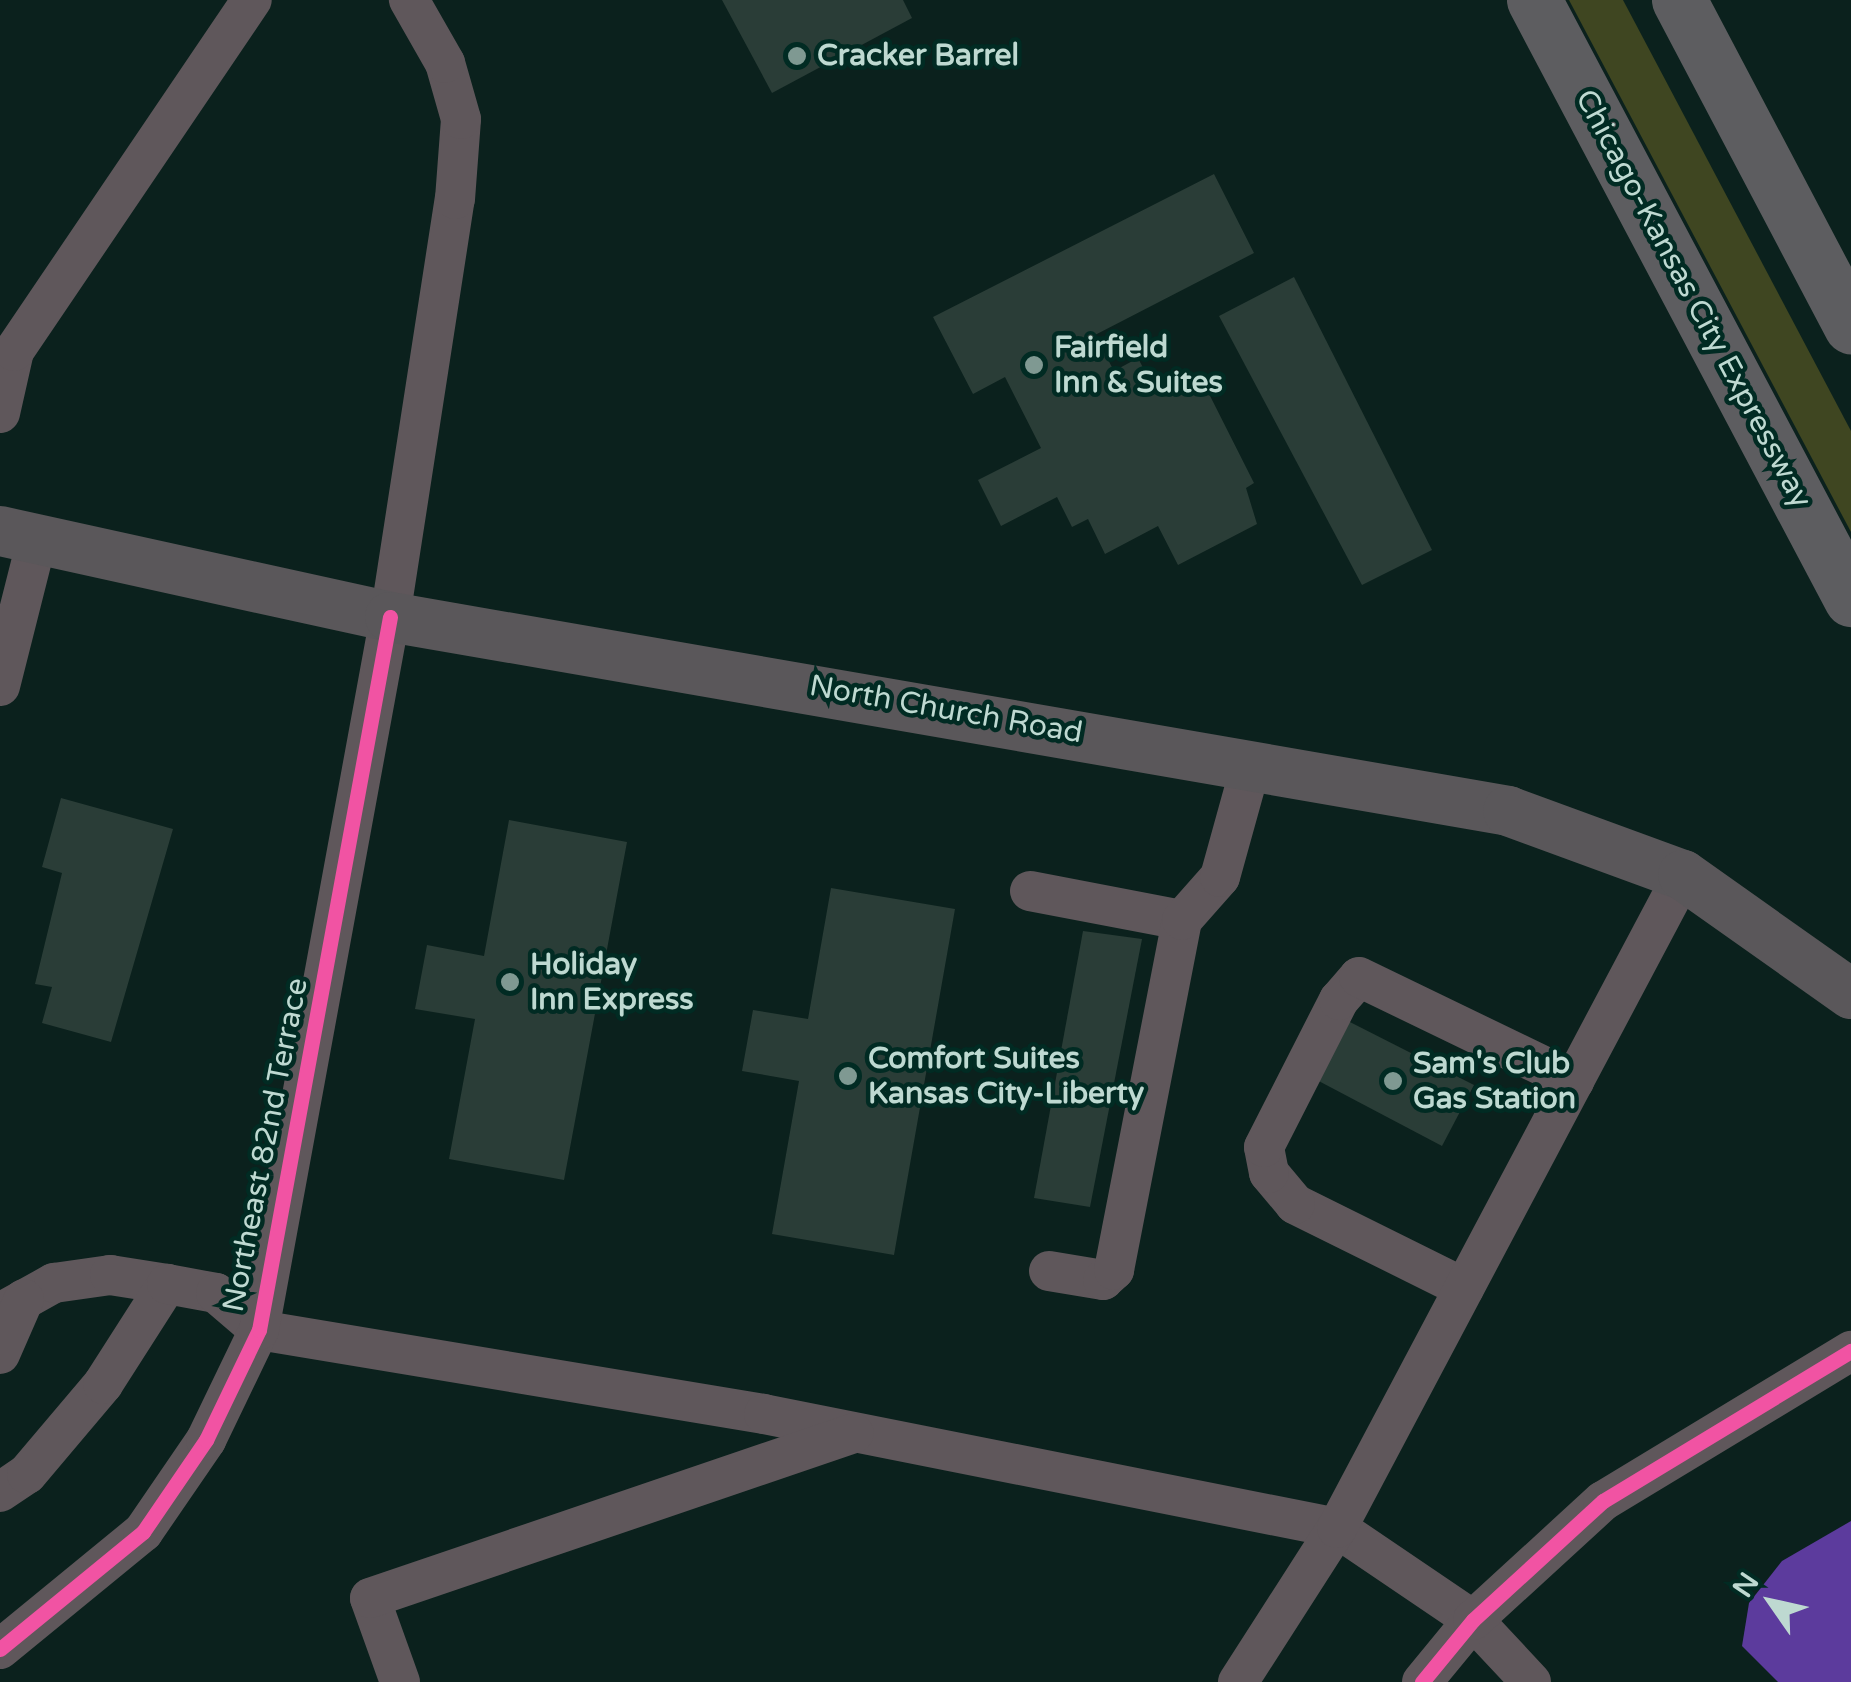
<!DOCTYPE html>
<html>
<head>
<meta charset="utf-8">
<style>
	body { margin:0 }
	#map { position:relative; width:1851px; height:1682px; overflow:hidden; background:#0b211d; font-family:"Varela Round",sans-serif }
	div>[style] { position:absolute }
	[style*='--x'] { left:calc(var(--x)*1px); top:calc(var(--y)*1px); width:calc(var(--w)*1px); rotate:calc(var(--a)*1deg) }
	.green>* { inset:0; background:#3f4621 }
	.water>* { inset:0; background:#5c3b9d }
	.building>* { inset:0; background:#2a3d37 }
	.minor>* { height:40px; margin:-20px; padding:0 20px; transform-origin:20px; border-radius:20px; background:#5f575b }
	.major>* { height:50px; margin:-25px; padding:0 25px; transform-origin:25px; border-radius:25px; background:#5a575a }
	.highway>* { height:55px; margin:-27.5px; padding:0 27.5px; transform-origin:27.5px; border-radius:27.5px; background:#5d5d60 }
	.cycleway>* { height:15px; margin:-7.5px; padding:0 7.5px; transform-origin:7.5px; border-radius:7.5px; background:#f153a3 }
	.dots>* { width:28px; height:28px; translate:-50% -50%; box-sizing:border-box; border:5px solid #012b23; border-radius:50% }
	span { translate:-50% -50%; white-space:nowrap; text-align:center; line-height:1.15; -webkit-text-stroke:9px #012b23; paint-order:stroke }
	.poi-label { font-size:30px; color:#bed9d1; font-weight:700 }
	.left { translate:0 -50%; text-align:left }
	.street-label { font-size:30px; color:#bed9d1 }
	.north { position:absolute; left:1721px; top:1552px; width:100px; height:100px; -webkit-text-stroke:8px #012b23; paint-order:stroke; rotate:304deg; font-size:28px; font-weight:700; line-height:40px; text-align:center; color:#bed9d1 }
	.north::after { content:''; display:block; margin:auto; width:35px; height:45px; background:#bed9d1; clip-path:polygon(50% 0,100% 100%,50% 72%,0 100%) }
</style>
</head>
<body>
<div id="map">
	<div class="green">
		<div style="clip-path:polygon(1569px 0,1623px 0,1851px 431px,1851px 532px)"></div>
	</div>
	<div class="water">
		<div style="clip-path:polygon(1851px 1521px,1851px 1682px,1778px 1682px,1742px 1646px,1749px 1603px,1782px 1561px)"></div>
	</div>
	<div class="building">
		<div style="clip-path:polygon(722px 0,903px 0,912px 18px,772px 93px)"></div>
		<div style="clip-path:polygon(1214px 174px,1254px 253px,1095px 335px,1114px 371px,1138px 358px,1157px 395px,1199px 374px,1254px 483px,1246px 488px,1257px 524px,1178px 565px,1158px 526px,1105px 554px,1088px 519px,1072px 527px,1057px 497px,1001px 526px,978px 480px,1041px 448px,1005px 377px,973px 394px,933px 317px)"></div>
		<div style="clip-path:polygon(1294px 277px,1432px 550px,1362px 585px,1219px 316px)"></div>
		<div style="clip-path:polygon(61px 798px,173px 829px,111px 1042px,42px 1023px,52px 987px,35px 984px,62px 873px,42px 867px)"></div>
		<div style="clip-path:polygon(509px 820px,627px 842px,564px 1180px,449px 1159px,475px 1019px,415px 1009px,427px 945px,484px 956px)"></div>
		<div style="clip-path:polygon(831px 888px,955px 909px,894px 1255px,772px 1234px,799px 1081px,742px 1071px,753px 1010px,808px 1019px)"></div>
		<div style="clip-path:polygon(1083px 931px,1142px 939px,1090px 1207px,1034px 1198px)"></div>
		<div style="clip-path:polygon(1344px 1019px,1474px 1085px,1442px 1146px,1313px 1078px)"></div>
	</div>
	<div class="minor">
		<div style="--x:0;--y:413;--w:64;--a:-77.3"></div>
		<div style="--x:14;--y:351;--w:424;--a:-55.9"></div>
		<div style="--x:0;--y:686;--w:146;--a:-75.8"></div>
		<div style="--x:1030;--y:891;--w:155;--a:10.8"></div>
		<div style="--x:1049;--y:1271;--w:55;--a:9.5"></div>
		<div style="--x:1103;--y:1280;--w:15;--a:-42"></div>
		<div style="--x:1114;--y:1270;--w:357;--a:-79"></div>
		<div style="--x:1182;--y:920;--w:57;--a:-48.5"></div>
		<div style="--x:1220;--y:877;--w:116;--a:-74.5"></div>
		<div style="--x:1464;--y:1288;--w:189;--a:-153.6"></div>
		<div style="--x:1295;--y:1204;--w:40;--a:-130"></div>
		<div style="--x:1269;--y:1173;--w:26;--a:-101"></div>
		<div style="--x:1264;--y:1147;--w:165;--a:-63"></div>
		<div style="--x:1339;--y:1000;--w:30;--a:-49"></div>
		<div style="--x:1359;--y:977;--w:239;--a:25.8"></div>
		<div style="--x:0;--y:1313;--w:62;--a:-29.1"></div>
		<div style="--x:54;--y:1283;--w:57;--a:-8.1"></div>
		<div style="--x:110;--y:1275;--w:58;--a:9"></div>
		<div style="--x:0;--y:1354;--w:60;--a:-66.4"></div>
		<div style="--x:0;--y:1492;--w:32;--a:-34"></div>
		<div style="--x:27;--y:1474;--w:118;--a:-49.8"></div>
		<div style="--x:103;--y:1384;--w:119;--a:-57.4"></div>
		<div style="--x:167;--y:1284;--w:50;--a:10.4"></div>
		<div style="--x:216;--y:1293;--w:57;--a:40.7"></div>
		<div style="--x:259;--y:1330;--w:512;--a:9.44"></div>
		<div style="--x:764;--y:1414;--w:584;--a:11.25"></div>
		<div style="--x:1337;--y:1528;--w:164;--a:34.1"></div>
		<div style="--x:1473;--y:1620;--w:85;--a:46.9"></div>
		<div style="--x:0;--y:1649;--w:185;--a:-39.3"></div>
		<div style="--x:143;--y:1532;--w:112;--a:-55.6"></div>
		<div style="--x:206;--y:1440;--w:122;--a:-64.3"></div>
		<div style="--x:259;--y:1330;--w:725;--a:-79.59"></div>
		<div style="--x:390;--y:617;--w:423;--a:-81.2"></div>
		<div style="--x:455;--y:199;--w:80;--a:-85.7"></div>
		<div style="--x:461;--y:119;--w:58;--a:-105.9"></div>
		<div style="--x:445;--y:63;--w:73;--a:-119.7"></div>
		<div style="--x:400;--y:1682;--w:89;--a:-109.7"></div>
		<div style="--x:370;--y:1598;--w:511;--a:-18.82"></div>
		<div style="--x:1238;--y:1682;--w:183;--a:-57.3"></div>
		<div style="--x:1337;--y:1528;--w:739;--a:-62.08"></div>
		<div style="--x:1422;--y:1682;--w:80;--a:-50.6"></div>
		<div style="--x:1473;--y:1620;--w:176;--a:-42.5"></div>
		<div style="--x:1603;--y:1501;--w:290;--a:-31.2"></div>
	</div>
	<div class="major">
		<div style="--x:0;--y:531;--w:399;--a:12.4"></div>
		<div style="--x:390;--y:617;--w:1135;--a:9.84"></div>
		<div style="--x:1508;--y:811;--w:186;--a:20.1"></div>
		<div style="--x:1683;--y:875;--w:206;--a:35.3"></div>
	</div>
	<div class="highway">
		<div style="--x:1534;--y:0;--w:678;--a:62.11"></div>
		<div style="--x:1679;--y:0;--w:369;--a:62.2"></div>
	</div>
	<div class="cycleway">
		<div style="--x:0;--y:1649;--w:185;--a:-39.3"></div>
		<div style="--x:143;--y:1532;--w:112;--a:-55.6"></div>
		<div style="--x:206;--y:1440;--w:122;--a:-64.3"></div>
		<div style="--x:259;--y:1330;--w:725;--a:-79.59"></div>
		<div style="--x:1422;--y:1682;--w:80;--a:-50.6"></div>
		<div style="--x:1473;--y:1620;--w:176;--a:-42.5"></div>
		<div style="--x:1603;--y:1501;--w:290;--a:-31.2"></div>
	</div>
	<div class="dots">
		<div style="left:797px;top:56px;background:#7f9992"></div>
		<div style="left:1034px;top:365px;background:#7f9992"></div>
		<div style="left:510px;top:982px;background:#7f9992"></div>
		<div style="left:848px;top:1076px;background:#7f9992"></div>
		<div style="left:1393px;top:1081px;background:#7f9992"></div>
	</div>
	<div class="poi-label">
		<span class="left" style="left:817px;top:56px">Cracker Barrel</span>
		<span class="left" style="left:1054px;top:365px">Fairfield<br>Inn &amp; Suites</span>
		<span class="left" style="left:530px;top:982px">Holiday<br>Inn Express</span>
		<span class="left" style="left:868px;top:1076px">Comfort Suites<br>Kansas City-Liberty</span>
		<span class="left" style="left:1413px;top:1081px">Sam's Club<br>Gas Station</span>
	</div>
	<div class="street-label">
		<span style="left:1693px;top:299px;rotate:62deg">Chicago-Kansas City Expressway</span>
		<span style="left:946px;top:710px;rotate:10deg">North Church Road</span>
		<span style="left:266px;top:1145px;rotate:-79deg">Northeast 82nd Terrace</span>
	</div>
	<div class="north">N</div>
</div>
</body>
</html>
